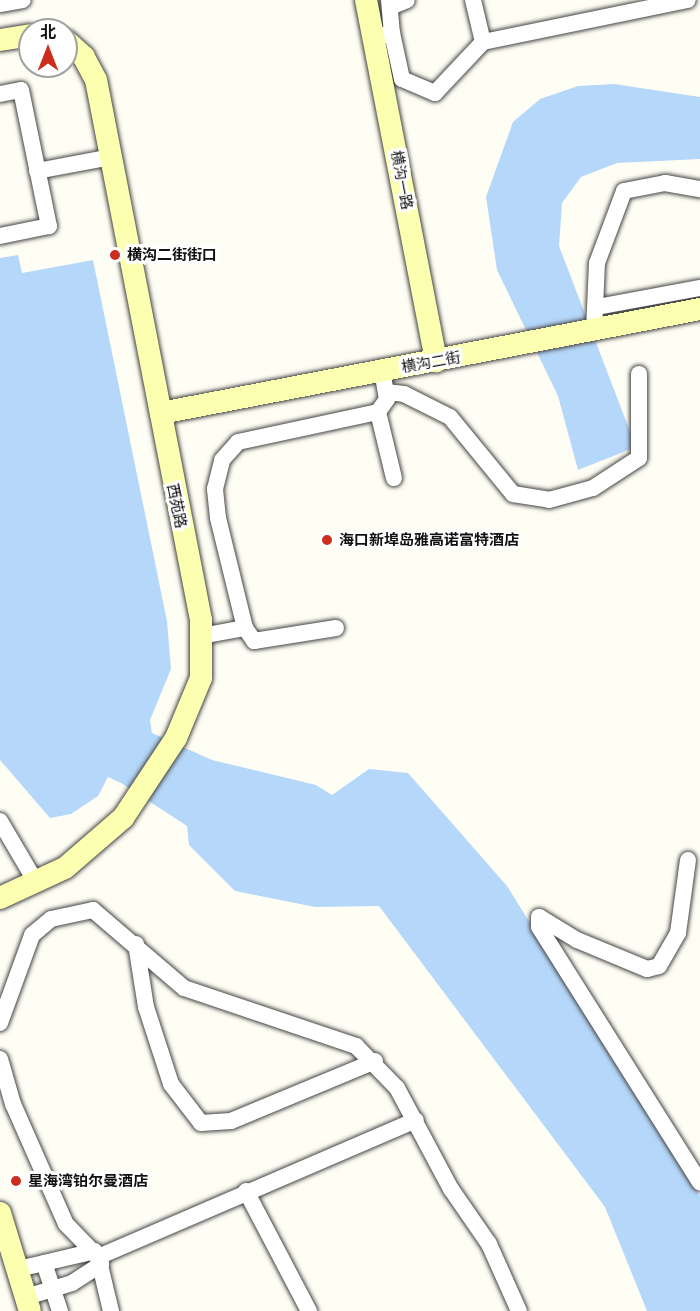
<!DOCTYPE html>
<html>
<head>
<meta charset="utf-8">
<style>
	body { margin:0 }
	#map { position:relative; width:700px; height:1311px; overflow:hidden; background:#fffef5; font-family:"Libre Baskerville","Noto Sans SC",serif }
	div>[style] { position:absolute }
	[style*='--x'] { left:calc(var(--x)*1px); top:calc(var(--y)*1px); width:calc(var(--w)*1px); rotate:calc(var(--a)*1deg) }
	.water>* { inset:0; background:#b5d7fa }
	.roads { filter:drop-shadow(0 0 2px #444) drop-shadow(0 0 2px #444) }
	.street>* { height:16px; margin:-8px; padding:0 8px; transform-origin:8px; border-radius:8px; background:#fff }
	.secondary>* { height:22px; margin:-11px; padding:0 11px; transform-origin:11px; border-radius:11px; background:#fdffb0 }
	.dots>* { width:16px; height:16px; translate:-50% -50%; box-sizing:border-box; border:3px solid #fff; border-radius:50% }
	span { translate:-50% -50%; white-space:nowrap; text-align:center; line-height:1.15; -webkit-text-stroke:6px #fff; paint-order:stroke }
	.street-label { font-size:15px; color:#111 }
	.poi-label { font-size:15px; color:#111; font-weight:700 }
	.left { translate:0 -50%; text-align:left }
	.north { position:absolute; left:18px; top:18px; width:60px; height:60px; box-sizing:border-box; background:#fff; border:2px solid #a0a0a0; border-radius:50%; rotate:0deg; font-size:16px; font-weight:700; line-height:24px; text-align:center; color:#111 }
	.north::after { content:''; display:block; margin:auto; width:21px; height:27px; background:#cc2e1e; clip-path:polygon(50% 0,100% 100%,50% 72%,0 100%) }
</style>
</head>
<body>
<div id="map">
	<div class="water">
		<div style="clip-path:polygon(614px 84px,700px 97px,700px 159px,617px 163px,581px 177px,562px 203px,559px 246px,636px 447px,578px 470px,558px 396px,497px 270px,486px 197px,513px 122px,540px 99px,578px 86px)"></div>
		<div style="clip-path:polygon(18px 255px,22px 273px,93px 260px,167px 621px,171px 669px,150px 720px,152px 733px,212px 760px,316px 785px,332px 795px,369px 769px,408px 773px,507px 886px,700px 1196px,700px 1311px,647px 1311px,605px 1207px,379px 906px,315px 907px,235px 891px,189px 845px,187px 826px,121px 783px,108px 777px,98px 796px,71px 814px,50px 818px,0 760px,0 258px)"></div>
	</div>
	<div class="roads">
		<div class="street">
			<div style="--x:389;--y:0;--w:33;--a:85"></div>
			<div style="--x:473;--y:0;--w:43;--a:76.6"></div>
			<div style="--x:0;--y:4;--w:23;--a:-10"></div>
			<div style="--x:390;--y:7;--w:18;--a:-22"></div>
			<div style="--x:373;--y:38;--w:20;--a:-15"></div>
			<div style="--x:392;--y:33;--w:47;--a:77.7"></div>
			<div style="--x:402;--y:79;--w:36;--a:23"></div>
			<div style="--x:435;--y:93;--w:70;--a:-46.7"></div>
			<div style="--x:483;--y:42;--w:209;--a:-11.6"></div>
			<div style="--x:0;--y:94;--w:21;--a:-11"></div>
			<div style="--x:21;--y:90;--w:139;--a:78.4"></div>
			<div style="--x:49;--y:226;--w:50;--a:168.5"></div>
			<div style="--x:37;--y:171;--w:75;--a:-10.7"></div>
			<div style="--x:597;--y:307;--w:105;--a:-10.5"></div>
			<div style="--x:594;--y:331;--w:68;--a:-87.5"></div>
			<div style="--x:597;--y:263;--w:77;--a:-69.4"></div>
			<div style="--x:624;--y:191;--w:42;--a:-11"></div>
			<div style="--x:665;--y:183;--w:36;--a:10"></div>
			<div style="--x:386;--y:392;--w:18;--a:6"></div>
			<div style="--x:404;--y:394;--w:51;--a:26.6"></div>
			<div style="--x:450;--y:417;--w:99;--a:50.7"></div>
			<div style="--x:513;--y:494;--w:36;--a:9"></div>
			<div style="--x:549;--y:500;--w:46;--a:-15.3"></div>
			<div style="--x:593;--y:488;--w:55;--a:-33.1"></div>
			<div style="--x:639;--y:458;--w:84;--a:-90"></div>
			<div style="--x:378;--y:412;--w:68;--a:76.4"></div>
			<div style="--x:245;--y:628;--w:16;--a:55"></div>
			<div style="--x:254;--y:641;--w:83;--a:-9"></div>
			<div style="--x:201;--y:636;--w:45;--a:-10.3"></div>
			<div style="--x:245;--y:628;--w:113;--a:-103.8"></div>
			<div style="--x:218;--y:518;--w:29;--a:-96"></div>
			<div style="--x:215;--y:489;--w:30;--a:-76"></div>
			<div style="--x:222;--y:460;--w:24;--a:-48"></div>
			<div style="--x:238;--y:442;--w:143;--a:-12.1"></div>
			<div style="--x:378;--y:412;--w:16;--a:-55"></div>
			<div style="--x:387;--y:399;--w:27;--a:-100"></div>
			<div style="--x:0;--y:821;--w:67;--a:59.6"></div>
			<div style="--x:688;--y:860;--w:74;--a:97.8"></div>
			<div style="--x:678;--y:933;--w:38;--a:120"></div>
			<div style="--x:659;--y:966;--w:12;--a:166"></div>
			<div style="--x:647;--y:969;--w:76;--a:-157.5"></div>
			<div style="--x:577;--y:940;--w:44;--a:-148.8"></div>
			<div style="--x:539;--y:917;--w:10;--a:90"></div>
			<div style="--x:539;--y:927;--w:302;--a:57.8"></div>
			<div style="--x:136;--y:944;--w:64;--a:81"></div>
			<div style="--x:146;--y:1007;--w:81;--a:72"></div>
			<div style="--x:171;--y:1084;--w:49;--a:52.4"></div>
			<div style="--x:201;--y:1123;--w:30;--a:-4"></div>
			<div style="--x:231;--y:1121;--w:156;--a:-22.6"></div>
			<div style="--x:0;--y:1023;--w:94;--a:-70"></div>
			<div style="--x:32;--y:935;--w:25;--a:-40"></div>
			<div style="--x:51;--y:919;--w:43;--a:-12.1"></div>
			<div style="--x:93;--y:910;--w:120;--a:40.6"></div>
			<div style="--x:184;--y:988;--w:182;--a:18.6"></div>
			<div style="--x:356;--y:1046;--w:59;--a:45.7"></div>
			<div style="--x:397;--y:1088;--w:115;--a:61.9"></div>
			<div style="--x:451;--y:1189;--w:67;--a:55.4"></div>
			<div style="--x:489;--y:1244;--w:73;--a:65.9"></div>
			<div style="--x:0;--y:1059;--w:47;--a:73.9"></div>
			<div style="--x:13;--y:1104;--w:131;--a:66.2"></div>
			<div style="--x:66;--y:1224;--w:46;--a:45.9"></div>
			<div style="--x:98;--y:1257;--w:56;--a:76.5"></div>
			<div style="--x:246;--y:1191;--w:136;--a:62.3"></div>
			<div style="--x:98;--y:1257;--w:346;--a:-23.3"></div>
			<div style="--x:44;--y:1263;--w:52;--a:-13.2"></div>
			<div style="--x:18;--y:1269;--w:27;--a:-13"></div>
			<div style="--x:44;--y:1263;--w:51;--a:71.6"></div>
			<div style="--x:26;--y:1297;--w:48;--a:-16.9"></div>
			<div style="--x:72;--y:1283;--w:35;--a:-33"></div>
		</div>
		<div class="secondary">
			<div style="--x:366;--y:0;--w:368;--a:79"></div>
			<div style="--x:0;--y:40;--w:30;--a:-9"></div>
			<div style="--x:161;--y:413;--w:549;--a:-10.92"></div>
			<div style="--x:0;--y:898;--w:72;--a:-24.8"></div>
			<div style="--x:65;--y:868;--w:77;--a:-40.8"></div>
			<div style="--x:123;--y:818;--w:96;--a:-56.5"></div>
			<div style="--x:176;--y:738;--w:65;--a:-67.4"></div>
			<div style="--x:201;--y:678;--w:58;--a:-90"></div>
			<div style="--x:201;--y:620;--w:550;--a:-101"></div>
			<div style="--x:96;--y:80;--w:26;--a:-118"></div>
			<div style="--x:84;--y:57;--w:24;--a:-138"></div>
			<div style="--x:0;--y:1213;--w:102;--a:73"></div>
		</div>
	</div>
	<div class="dots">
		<div style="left:115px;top:255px;background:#cc2e1e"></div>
		<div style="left:327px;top:540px;background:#cc2e1e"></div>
		<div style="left:16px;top:1181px;background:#cc2e1e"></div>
	</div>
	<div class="street-label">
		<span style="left:402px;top:180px;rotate:79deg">横沟一路</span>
		<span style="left:431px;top:362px;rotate:-10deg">横沟二街</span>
		<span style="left:177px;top:506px;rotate:78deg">西苑路</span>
	</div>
	<div class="poi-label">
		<span class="left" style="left:127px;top:255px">横沟二街街口</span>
		<span class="left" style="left:339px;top:540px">海口新埠岛雅高诺富特酒店</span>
		<span class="left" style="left:28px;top:1181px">星海湾铂尔曼酒店</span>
	</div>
	<div class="north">北</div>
</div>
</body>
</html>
